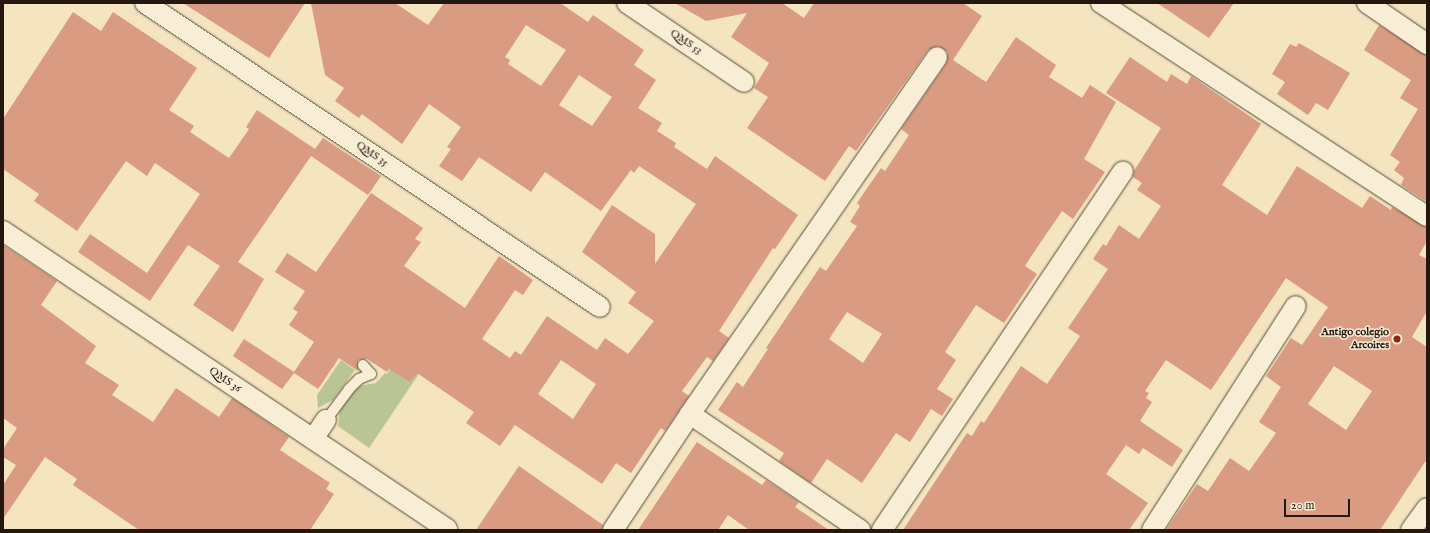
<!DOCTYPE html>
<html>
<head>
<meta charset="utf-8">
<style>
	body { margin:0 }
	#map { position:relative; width:1430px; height:533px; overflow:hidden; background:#f4e4bf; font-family:"IM FELL English",serif }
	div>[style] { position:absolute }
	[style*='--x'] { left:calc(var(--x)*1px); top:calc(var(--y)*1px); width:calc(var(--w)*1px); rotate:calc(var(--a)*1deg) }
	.green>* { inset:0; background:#b9c594 }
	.building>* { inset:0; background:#da9b83 }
	.roads { filter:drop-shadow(0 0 1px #574a3b) drop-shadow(0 0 1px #574a3b) }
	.service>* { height:10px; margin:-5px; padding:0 5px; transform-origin:5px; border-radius:5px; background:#f8edd5 }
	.minor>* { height:20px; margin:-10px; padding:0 10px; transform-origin:10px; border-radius:10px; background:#f8edd5 }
	.dots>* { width:11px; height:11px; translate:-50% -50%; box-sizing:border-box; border:2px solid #f8edd5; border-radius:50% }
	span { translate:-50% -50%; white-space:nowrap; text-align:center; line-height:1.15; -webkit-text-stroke:3px #f8edd5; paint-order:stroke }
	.street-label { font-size:11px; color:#23170f }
	.poi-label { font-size:11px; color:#23170f; font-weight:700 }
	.right { translate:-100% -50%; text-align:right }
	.frame { position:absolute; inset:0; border:4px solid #23170f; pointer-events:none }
	.scale { position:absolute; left:1284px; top:499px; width:66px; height:18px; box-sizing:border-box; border:2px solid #23170f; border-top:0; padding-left:5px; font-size:12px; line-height:14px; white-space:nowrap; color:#23170f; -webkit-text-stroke:3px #f8edd5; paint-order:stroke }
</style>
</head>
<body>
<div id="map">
	<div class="green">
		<div style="clip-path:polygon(413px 336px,435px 350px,369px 448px,338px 426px,340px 406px,359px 386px,376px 383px,385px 373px,387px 374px)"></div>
		<div style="clip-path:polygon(341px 360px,355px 370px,333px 400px,318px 408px,317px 395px)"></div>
	</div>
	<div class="building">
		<div style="clip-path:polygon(183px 3px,305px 3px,269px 58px)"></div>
		<div style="clip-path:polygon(evenodd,311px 3px,395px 3px,428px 25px,444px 3px,560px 3px,588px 22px,593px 15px,644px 50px,634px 65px,656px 80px,638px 108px,662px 123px,657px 131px,676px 143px,674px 147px,707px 169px,715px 156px,798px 215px,775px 249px,773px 248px,719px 331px,729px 338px,713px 361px,707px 357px,682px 391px,689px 396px,665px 431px,661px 428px,631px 473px,616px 463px,602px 484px,515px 425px,500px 446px,466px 423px,474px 412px,417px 373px,410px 382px,389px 369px,387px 372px,367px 359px,358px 360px,358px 371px,339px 358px,318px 389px,294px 373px,282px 389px,233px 356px,244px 339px,294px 372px,314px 342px,289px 325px,298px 312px,293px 309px,305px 291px,275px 272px,287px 253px,316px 272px,371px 193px,423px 228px,415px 239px,421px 242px,404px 266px,465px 308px,499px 256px,533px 280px,523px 295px,515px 290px,482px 339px,510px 358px,515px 351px,521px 355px,547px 316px,597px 350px,605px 338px,628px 354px,654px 321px,628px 303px,636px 292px,582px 252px,612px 205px,655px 234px,655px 264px,696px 204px,639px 166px,634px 173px,631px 170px,601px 211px,545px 172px,531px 192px,479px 157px,462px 181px,439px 166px,451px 149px,447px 147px,461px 127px,429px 104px,402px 144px,362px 114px,359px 118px,335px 101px,344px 88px,325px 75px,311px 3px,526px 25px,566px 50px,541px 86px,508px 64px,510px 60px,505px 57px,526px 25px,311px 3px,579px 75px,612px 97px,592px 126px,559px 105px,579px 75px,311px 3px,561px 360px,596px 384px,573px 419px,538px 394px,561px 360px)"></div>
		<div style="clip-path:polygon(evenodd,675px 3px,782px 3px,804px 18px,814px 3px,963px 3px,982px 16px,953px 60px,986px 82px,1016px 37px,1056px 65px,1049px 77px,1082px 98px,1090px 85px,1116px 102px,1084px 159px,1105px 172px,1073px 219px,1062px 211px,1032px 255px,1025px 266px,1037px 274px,1004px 323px,976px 305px,945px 352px,956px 360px,937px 389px,953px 399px,942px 416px,931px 409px,910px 442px,896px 433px,862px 483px,827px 459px,811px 483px,779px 461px,784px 453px,718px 410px,737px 382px,743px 387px,768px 349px,766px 348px,820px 267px,826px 271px,857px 226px,850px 222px,860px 206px,857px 203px,881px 168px,885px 171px,909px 135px,901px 129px,946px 64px,948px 52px,938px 46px,928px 50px,856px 151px,849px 146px,825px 181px,747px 128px,768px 97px,754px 88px,769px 63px,731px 37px,747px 13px,706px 21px,675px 3px,847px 312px,882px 334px,863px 363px,829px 339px,847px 312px)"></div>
		<div style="clip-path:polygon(1157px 3px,1234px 3px,1209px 38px)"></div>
		<div style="clip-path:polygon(73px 12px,101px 31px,113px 12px,197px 68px,169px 110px,194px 126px,190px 132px,229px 158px,249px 129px,246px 127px,257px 110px,315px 149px,323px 138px,381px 176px,368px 195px,311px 156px,238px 262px,264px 279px,233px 332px,193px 305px,220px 266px,188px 245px,150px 301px,78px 252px,90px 234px,147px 273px,200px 194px,155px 163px,147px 176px,126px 161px,77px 231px,34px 201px,39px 194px,3px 169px,3px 119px)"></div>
		<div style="clip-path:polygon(1379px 25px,1427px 55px,1427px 202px,1401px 185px,1404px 178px,1394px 170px,1400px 162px,1390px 155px,1418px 109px,1400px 98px,1411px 80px,1364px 50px)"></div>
		<div style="clip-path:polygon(1299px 43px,1350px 73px,1328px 110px,1316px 103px,1308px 115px,1277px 94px,1285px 82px,1272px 74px,1290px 44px,1296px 47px)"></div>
		<div style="clip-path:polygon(evenodd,1130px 57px,1167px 82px,1171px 74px,1187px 84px,1191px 76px,1261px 124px,1222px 185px,1267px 215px,1297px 166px,1362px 208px,1370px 196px,1391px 210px,1392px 207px,1427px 227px,1427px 241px,1419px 255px,1427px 259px,1427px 311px,1412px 337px,1427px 347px,1427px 459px,1380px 530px,1166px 530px,1197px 484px,1208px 491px,1230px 458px,1249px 471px,1276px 433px,1259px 422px,1281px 387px,1266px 376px,1291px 338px,1302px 345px,1328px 307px,1286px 278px,1211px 390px,1166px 360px,1145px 391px,1149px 393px,1146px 398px,1152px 402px,1140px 421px,1183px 450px,1172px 467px,1143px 448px,1139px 454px,1126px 445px,1106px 474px,1148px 503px,1129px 530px,903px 530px,967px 433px,972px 436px,981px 421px,984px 423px,1021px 366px,1047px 384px,1080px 336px,1068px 328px,1108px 269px,1093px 259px,1103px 244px,1106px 246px,1119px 225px,1139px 239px,1161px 206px,1137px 190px,1142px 183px,1133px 177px,1134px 171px,1161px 128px,1106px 93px,1130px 57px,1334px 366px,1372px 391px,1346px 430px,1308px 404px,1334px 366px)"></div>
		<div style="clip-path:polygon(3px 245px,57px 281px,41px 305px,96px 346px,85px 363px,119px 385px,112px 395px,153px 422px,176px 388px,219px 417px,232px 398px,289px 437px,280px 450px,330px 483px,326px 489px,334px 494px,310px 530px,139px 530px,73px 485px,77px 479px,45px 457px,3px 519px,3px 485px,16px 465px,3px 457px,3px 449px,17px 428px,3px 418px)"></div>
		<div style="clip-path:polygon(697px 442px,762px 485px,766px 480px,799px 502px,795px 507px,829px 530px,749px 530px,728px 515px,718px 530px,638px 530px)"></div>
		<div style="clip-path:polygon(519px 466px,603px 525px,602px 530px,476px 530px)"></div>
	</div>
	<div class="roads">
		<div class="service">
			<div style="--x:326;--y:420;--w:39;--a:-53"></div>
			<div style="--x:349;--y:389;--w:14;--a:-45"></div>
			<div style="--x:359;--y:379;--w:13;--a:-23"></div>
			<div style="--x:371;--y:374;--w:12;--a:-132"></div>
		</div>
		<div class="minor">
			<div style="--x:145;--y:3;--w:547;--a:33.75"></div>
			<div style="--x:627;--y:3;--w:141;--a:34"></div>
			<div style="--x:1101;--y:3;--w:389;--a:33.2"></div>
			<div style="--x:1367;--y:3;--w:73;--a:34.3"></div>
			<div style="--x:3;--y:231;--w:535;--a:33.87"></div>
			<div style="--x:690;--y:414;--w:206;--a:34.3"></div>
			<div style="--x:313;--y:439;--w:23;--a:-56"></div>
			<div style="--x:613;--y:530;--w:139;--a:-56.4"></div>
			<div style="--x:690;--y:414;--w:434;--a:-55.3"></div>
			<div style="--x:882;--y:530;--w:432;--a:-56.1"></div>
			<div style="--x:1152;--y:530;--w:266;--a:-57.3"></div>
			<div style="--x:1411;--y:530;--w:27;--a:-54"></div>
		</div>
	</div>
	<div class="dots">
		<div style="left:1397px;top:339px;background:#8f2418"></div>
	</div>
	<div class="street-label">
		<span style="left:686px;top:42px;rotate:34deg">QMS 53</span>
		<span style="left:372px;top:154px;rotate:34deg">QMS 35</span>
		<span style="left:225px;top:380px;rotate:34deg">QMS 36</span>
	</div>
	<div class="poi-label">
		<span class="right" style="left:1389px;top:339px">Antigo colegio<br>Arcoires</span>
	</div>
	<div class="frame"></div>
	<div class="scale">20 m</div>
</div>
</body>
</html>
